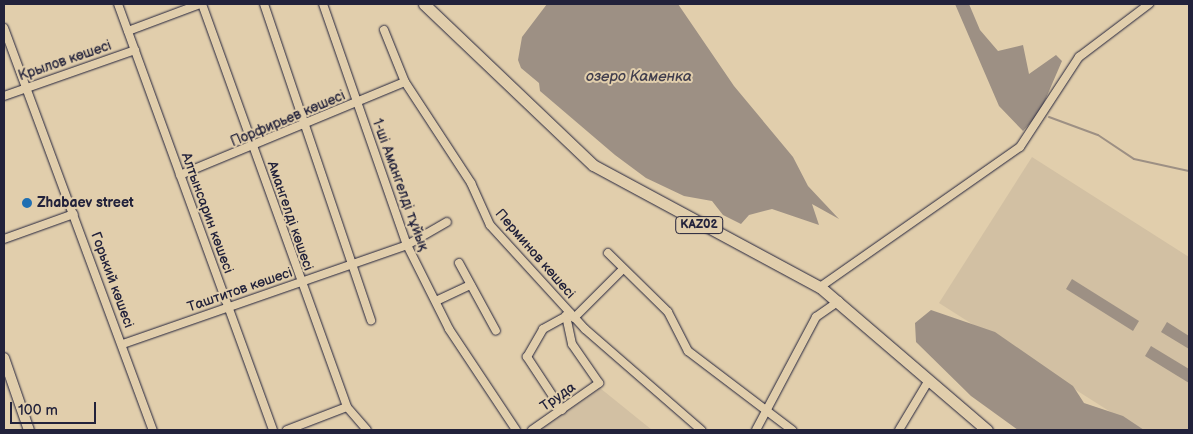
<!DOCTYPE html>
<html>
<head>
<meta charset="utf-8">
<style>
	body { margin:0 }
	#map { position:relative; width:1193px; height:434px; overflow:hidden; background:#e1ceac; font-family:"Balsamiq Sans",sans-serif }
	div>[style] { position:absolute }
	[style*='--x'] { left:calc(var(--x)*1px); top:calc(var(--y)*1px); width:calc(var(--w)*1px); rotate:calc(var(--a)*1deg) }
	.built>* { inset:0; background:#d2c0a3 }
	.water>* { inset:0; background:#9d9084 }
	.stream>* { height:2px; margin:-1px; padding:0 1px; transform-origin:1px; border-radius:1px; background:#9d9084 }
	.roads { filter:drop-shadow(0 0 1px #22223b) drop-shadow(0 0 1px #22223b) }
	.minor>* { height:8px; margin:-4px; padding:0 4px; transform-origin:4px; border-radius:4px; background:#e1ceac }
	.major>* { height:10px; margin:-5px; padding:0 5px; transform-origin:5px; border-radius:5px; background:#e1ceac }
	.highway>* { height:11px; margin:-5.5px; padding:0 5.5px; transform-origin:5.5px; border-radius:5.5px; background:#e1ceac }
	.dots>* { width:14px; height:14px; translate:-50% -50%; box-sizing:border-box; border:2px solid #e1ceac; border-radius:50% }
	span { translate:-50% -50%; white-space:nowrap; text-align:center; line-height:1.15; -webkit-text-stroke:4px #e1ceac; paint-order:stroke }
	.shield-label span { padding:1px 4px; background:#e1ceac; border:1px solid; border-radius:4px; -webkit-text-stroke-width:0 }
	.shield-label { font-size:12px; color:#22223b; font-weight:700 }
	.street-label { font-size:14px; color:#22223b }
	.poi-label { font-size:14px; color:#22223b; font-weight:700 }
	.left { translate:0 -50%; text-align:left }
	.water-label { font-size:15px; color:#413e4d; font-style:italic }
	.frame { position:absolute; inset:0; border:5px solid #22223b; pointer-events:none }
	.scale { position:absolute; left:10px; top:402px; width:86px; height:22px; box-sizing:border-box; border:2px solid #22223b; border-top:0; padding-left:6px; font-size:15px; line-height:18px; white-space:nowrap; color:#22223b; -webkit-text-stroke:4px #e1ceac; paint-order:stroke }
</style>
</head>
<body>
<div id="map">
	<div class="built">
		<div style="clip-path:polygon(1032px 157px,1189px 257px,1189px 430px,1139px 430px,939px 303px)"></div>
		<div style="clip-path:polygon(600px 388px,652px 430px,539px 430px)"></div>
	</div>
	<div class="water">
		<div style="clip-path:polygon(547px 4px,678px 4px,734px 86px,793px 157px,808px 186px,839px 219px,812px 204px,819px 225px,772px 209px,749px 215px,741px 224px,723px 215px,712px 201px,684px 196px,646px 178px,615px 155px,540px 91px,539px 83px,521px 68px,518px 60px,522px 37px)"></div>
		<div style="clip-path:polygon(955px 4px,969px 4px,980px 30px,998px 51px,1023px 45px,1029px 74px,1056px 55px,1062px 61px,1040px 112px,1023px 131px,999px 106px)"></div>
		<div style="clip-path:polygon(1072px 279px,1139px 321px,1133px 331px,1066px 289px)"></div>
		<div style="clip-path:polygon(931px 310px,995px 332px,1073px 386px,1084px 403px,1123px 416px,1144px 430px,1018px 430px,971px 396px,916px 342px,915px 323px)"></div>
		<div style="clip-path:polygon(1167px 322px,1189px 336px,1189px 349px,1161px 332px)"></div>
		<div style="clip-path:polygon(1151px 346px,1189px 369px,1189px 383px,1145px 356px)"></div>
	</div>
	<div class="stream">
		<div style="--x:1049;--y:117;--w:52;--a:20.2"></div>
		<div style="--x:1098;--y:135;--w:43;--a:33.7"></div>
		<div style="--x:1134;--y:159;--w:56;--a:12.3"></div>
	</div>
	<div class="roads">
		<div class="minor">
			<div style="--x:118;--y:4;--w:453;--a:70"></div>
			<div style="--x:202;--y:4;--w:428;--a:70.2"></div>
			<div style="--x:347;--y:407;--w:30;--a:49"></div>
			<div style="--x:264;--y:4;--w:334;--a:71.3"></div>
			<div style="--x:323;--y:4;--w:255;--a:70.8"></div>
			<div style="--x:407;--y:245;--w:94;--a:63.4"></div>
			<div style="--x:449;--y:329;--w:121;--a:56.4"></div>
			<div style="--x:4;--y:28;--w:429;--a:69.7"></div>
			<div style="--x:384;--y:30;--w:56;--a:68"></div>
			<div style="--x:405;--y:82;--w:121;--a:56.8"></div>
			<div style="--x:471;--y:183;--w:46;--a:65.7"></div>
			<div style="--x:490;--y:225;--w:141;--a:47.6"></div>
			<div style="--x:585;--y:329;--w:154;--a:41"></div>
			<div style="--x:128;--y:31;--w:77;--a:-20.6"></div>
			<div style="--x:4;--y:96;--w:139;--a:-19.3"></div>
			<div style="--x:180;--y:175;--w:243;--a:-22.5"></div>
			<div style="--x:4;--y:239;--w:74;--a:-19.7"></div>
			<div style="--x:608;--y:253;--w:84;--a:44.5"></div>
			<div style="--x:668;--y:312;--w:44;--a:62.9"></div>
			<div style="--x:688;--y:351;--w:131;--a:37.2"></div>
			<div style="--x:459;--y:263;--w:77;--a:61.4"></div>
			<div style="--x:820;--y:287;--w:244;--a:-35"></div>
			<div style="--x:1020;--y:147;--w:108;--a:-56.8"></div>
			<div style="--x:1079;--y:57;--w:88;--a:-37.1"></div>
			<div style="--x:436;--y:301;--w:38;--a:-25"></div>
			<div style="--x:574;--y:318;--w:69;--a:-45"></div>
			<div style="--x:123;--y:344;--w:301;--a:-19.2"></div>
			<div style="--x:407;--y:245;--w:46;--a:-29.9"></div>
			<div style="--x:562;--y:410;--w:64;--a:-123.4"></div>
			<div style="--x:527;--y:357;--w:32;--a:-60"></div>
			<div style="--x:543;--y:329;--w:26;--a:-29"></div>
			<div style="--x:287;--y:430;--w:64;--a:-21"></div>
			<div style="--x:532;--y:430;--w:82;--a:-35"></div>
			<div style="--x:599;--y:383;--w:47;--a:-124.7"></div>
			<div style="--x:572;--y:344;--w:29;--a:-102"></div>
			<div style="--x:566;--y:316;--w:5;--a:-37"></div>
			<div style="--x:756;--y:430;--w:128;--a:-62"></div>
			<div style="--x:816;--y:317;--w:28;--a:-35"></div>
			<div style="--x:899;--y:430;--w:58;--a:-59"></div>
		</div>
		<div class="major">
			<div style="--x:4;--y:358;--w:76;--a:70.9"></div>
		</div>
		<div class="highway">
			<div style="--x:424;--y:4;--w:233;--a:43.6"></div>
			<div style="--x:593;--y:165;--w:258;--a:28.3"></div>
			<div style="--x:820;--y:287;--w:220;--a:40.6"></div>
		</div>
	</div>
	<div class="dots">
		<div style="left:27px;top:203px;background:#1f6fb2"></div>
	</div>
	<div class="shield-label">
		<span style="left:699px;top:225px">KAZ02</span>
	</div>
	<div class="street-label">
		<span style="left:65px;top:61px;rotate:-19deg">Крылов көшесі</span>
		<span style="left:288px;top:119px;rotate:-23deg">Порфирьев көшесі</span>
		<span style="left:400px;top:185px;rotate:70deg">1-ші Амангелді тұйық</span>
		<span style="left:207px;top:213px;rotate:70deg">Алтынсарин көшесі</span>
		<span style="left:290px;top:216px;rotate:71deg">Амангелді көшесі</span>
		<span style="left:535px;top:254px;rotate:49deg">Перминов көшесі</span>
		<span style="left:112px;top:280px;rotate:70deg">Горький көшесі</span>
		<span style="left:240px;top:290px;rotate:-19deg">Таштитов көшесі</span>
		<span style="left:558px;top:397px;rotate:-35deg">Труда</span>
	</div>
	<div class="poi-label">
		<span class="left" style="left:37px;top:203px">Zhabaev street</span>
	</div>
	<div class="water-label">
		<span style="left:639px;top:77px">озеро Каменка</span>
	</div>
	<div class="frame"></div>
	<div class="scale">100 m</div>
</div>
</body>
</html>
